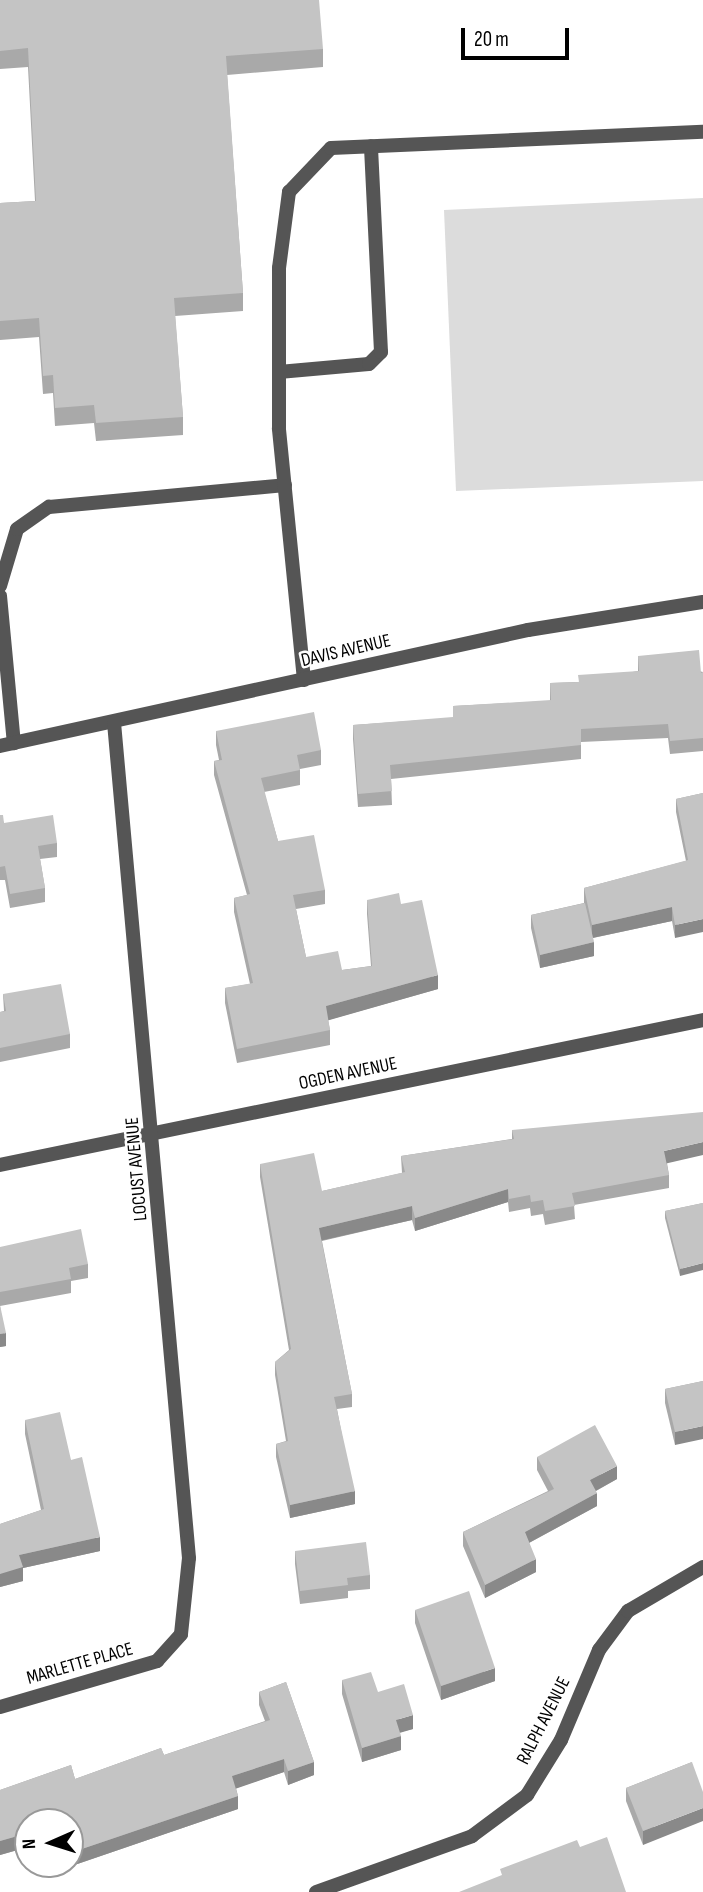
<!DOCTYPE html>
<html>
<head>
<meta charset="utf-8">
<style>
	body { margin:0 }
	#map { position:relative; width:703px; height:1892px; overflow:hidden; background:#fff; font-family:"Sofia Sans Condensed",sans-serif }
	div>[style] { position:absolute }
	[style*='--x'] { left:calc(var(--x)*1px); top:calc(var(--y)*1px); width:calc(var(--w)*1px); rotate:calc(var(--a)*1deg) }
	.green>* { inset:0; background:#dcdcdc }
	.service>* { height:14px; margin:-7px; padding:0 7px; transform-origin:7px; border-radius:7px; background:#555 }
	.minor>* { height:14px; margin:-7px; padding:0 7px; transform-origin:7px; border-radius:7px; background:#555 }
	.wall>* { inset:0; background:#a9a9a9 }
	.shaded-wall>* { inset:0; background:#898989 }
	.building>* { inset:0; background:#c4c4c4 }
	span { translate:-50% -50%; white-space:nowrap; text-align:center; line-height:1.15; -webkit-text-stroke:5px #fff; paint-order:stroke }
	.street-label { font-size:19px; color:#000 }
	.north { position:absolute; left:14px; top:1808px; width:70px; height:70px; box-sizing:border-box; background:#fff; border:2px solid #999; border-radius:50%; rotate:267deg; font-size:19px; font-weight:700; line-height:28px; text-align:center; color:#000 }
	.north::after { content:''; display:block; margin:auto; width:24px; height:32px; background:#000; clip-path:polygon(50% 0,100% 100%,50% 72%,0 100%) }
	.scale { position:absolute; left:461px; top:28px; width:108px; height:32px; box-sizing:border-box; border:4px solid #000; border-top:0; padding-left:9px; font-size:21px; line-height:24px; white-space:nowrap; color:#000; -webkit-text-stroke:5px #fff; paint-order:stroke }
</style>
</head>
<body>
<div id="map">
	<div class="green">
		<div style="clip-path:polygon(703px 198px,703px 481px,456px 491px,444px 210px)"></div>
	</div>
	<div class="service">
		<div style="--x:279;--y:372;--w:90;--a:-5.1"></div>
		<div style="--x:369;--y:364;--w:17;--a:-45"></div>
		<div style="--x:381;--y:352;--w:206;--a:-92.8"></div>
		<div style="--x:0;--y:586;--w:59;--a:-73.4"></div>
		<div style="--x:17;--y:529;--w:39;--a:-35"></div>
		<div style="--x:49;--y:507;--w:237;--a:-5.3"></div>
		<div style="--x:0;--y:596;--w:148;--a:84.6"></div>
		<div style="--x:304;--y:680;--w:253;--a:-95.7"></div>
		<div style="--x:279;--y:428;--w:160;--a:-90"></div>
		<div style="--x:279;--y:268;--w:77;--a:-82.5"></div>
		<div style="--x:289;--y:192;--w:61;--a:-46.3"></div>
		<div style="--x:331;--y:148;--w:372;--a:-2.5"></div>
	</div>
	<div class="minor">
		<div style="--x:0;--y:746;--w:541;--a:-12.39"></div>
		<div style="--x:528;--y:630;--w:177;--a:-9.1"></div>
		<div style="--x:0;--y:1165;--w:718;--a:-11.65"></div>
		<div style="--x:0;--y:1707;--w:164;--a:-16.3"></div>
		<div style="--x:157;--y:1661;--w:36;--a:-48"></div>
		<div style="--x:181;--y:1634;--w:76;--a:-84"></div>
		<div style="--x:189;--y:1558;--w:839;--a:-95.13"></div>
		<div style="--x:316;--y:1892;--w:166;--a:-19.7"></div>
		<div style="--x:472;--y:1836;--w:69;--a:-36.7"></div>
		<div style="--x:527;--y:1795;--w:65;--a:-58.3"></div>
		<div style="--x:561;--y:1740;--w:98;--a:-67.1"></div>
		<div style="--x:599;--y:1650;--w:49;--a:-53.4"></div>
		<div style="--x:628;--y:1611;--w:87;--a:-30.4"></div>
	</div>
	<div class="wall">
		<div style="clip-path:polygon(0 0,323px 49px,323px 67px,227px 75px,243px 293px,243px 311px,175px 316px,183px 417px,183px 435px,96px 441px,94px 423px,55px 426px,53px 393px,43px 394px,39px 337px,0 340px,0 203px,35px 201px,28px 67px,0 69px)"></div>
		<div style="clip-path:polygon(638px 656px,703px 672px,703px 751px,670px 754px,668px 738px,581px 742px,581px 759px,391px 779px,392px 805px,358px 807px,353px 739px,353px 725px,453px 718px,453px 706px,550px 701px,550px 683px,578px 682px,638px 671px)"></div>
		<div style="clip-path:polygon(216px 731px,321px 750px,321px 765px,300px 769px,300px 785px,264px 792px,278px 841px,325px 890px,325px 904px,296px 909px,306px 957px,342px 970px,371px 966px,367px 914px,367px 900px,401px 904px,438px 989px,328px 1020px,330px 1030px,330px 1045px,237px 1063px,225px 1003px,225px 988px,250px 984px,234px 912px,234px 898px,247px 895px,214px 775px,214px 761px,219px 760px,216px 745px)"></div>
		<div style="clip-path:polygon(703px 793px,675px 938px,672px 921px,593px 938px,594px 956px,540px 968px,531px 928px,531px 915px,584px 903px,584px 888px,686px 861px,676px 812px,676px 799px)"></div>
		<div style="clip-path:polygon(0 815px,4px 823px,57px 843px,57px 857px,40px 859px,45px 888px,45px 902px,10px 908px,5px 880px,0 880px)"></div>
		<div style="clip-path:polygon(3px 994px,70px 1034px,70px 1048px,0 1062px,0 1012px,4px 1011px)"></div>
		<div style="clip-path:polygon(512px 1130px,667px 1163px,669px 1175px,669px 1188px,574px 1205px,575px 1219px,545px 1225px,543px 1214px,531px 1216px,530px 1208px,509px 1212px,508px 1202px,415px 1231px,412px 1220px,322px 1241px,352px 1394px,352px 1407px,337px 1409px,355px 1504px,290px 1518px,276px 1457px,276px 1444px,286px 1441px,275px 1375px,275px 1362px,289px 1350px,260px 1177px,260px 1164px,322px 1191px,402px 1173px,401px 1156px,512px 1139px)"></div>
		<div style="clip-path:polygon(703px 1203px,680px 1276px,665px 1218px,665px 1211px)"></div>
		<div style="clip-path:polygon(0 1247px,88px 1264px,88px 1278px,71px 1281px,71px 1293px,0 1306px,6px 1346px,0 1347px)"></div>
		<div style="clip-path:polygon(703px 1381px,675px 1445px,665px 1403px,665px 1389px)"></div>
		<div style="clip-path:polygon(25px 1420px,71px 1460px,100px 1551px,23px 1568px,23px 1581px,0 1587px,0 1524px,41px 1510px,25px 1434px)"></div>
		<div style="clip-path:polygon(537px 1457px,617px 1479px,596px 1491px,597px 1506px,529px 1543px,536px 1572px,485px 1598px,463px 1546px,463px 1532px,548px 1491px,537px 1470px)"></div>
		<div style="clip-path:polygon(295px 1551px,370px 1575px,370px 1589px,348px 1591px,348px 1598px,300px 1604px,295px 1564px)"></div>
		<div style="clip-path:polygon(415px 1610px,495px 1681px,441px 1700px,415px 1623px)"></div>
		<div style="clip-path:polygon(342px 1680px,413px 1729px,400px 1732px,401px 1750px,362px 1762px,342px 1694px)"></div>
		<div style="clip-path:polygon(286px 1682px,314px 1762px,314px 1775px,288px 1785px,284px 1772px,236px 1788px,238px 1796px,238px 1809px,54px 1872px,51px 1864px,70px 1864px,70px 1822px,28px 1822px,28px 1847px,0 1855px,0 1790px,71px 1765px,75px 1779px,161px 1748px,164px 1755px,265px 1721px,259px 1705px,259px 1692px)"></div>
		<div style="clip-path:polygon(692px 1762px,643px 1845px,626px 1801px,626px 1788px)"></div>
	</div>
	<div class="shaded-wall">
		<div style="clip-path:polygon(672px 907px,672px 921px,592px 938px,592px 925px)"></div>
		<div style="clip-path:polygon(703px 919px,703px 932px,675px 938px,675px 925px)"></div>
		<div style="clip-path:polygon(594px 942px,594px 956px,540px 968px,540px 955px)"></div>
		<div style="clip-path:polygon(438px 975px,438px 989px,326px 1021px,326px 1006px)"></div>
		<div style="clip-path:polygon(703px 1142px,703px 1155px,664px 1164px,664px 1151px)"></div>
		<div style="clip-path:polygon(508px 1189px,508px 1202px,415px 1231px,415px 1218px)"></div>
		<div style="clip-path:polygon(412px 1206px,412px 1220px,319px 1241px,319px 1228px)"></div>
		<div style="clip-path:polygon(703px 1263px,703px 1270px,680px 1276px,680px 1269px)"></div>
		<div style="clip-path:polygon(6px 1333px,6px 1346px,0 1347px,0 1334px)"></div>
		<div style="clip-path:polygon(703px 1426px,703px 1439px,675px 1445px,675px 1432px)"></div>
		<div style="clip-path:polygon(617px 1466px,617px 1479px,590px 1494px,590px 1480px)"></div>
		<div style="clip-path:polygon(355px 1491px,355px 1504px,290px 1518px,290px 1505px)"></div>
		<div style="clip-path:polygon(597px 1493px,597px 1506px,525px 1545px,525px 1532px)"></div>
		<div style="clip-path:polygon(100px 1537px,100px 1551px,23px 1568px,23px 1581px,0 1587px,0 1574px,19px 1555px)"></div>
		<div style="clip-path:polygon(536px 1559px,536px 1572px,485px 1598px,485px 1585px)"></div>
		<div style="clip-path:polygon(495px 1668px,495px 1681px,441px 1700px,441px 1686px)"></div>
		<div style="clip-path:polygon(413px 1715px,413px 1729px,396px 1734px,396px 1720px)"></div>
		<div style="clip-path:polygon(401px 1736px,401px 1750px,362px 1762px,362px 1748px)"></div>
		<div style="clip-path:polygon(284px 1759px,284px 1772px,232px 1790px,232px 1776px)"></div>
		<div style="clip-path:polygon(314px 1762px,314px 1775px,288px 1785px,288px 1771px)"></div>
		<div style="clip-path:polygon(238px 1796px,238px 1809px,54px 1872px,54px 1864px,70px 1864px,70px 1853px)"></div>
		<div style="clip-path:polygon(703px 1808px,703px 1821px,643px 1845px,643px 1831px)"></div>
		<div style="clip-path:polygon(28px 1833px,28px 1847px,0 1855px,0 1841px)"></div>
	</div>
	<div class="building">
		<div style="clip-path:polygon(0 0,319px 0,323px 49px,226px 56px,243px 293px,174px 298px,183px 417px,96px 423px,94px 405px,55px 408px,53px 375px,43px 376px,39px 318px,0 321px,0 203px,36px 201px,28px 48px,0 51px)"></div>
		<div style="clip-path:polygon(699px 650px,701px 673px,703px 672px,703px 738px,670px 741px,668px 724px,581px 729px,581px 745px,390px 765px,392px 791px,358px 794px,353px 725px,453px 717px,453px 706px,551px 700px,550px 683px,579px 682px,578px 675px,639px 671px,638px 656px)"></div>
		<div style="clip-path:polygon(314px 712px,321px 750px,297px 755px,300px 770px,261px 778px,278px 841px,314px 835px,325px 890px,293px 895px,306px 957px,338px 951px,342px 970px,372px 966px,367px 900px,399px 893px,401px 904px,422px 900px,438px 975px,326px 1006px,330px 1030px,237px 1049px,225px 988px,253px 983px,234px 898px,250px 894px,214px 761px,222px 760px,216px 731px)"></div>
		<div style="clip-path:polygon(703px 793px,703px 919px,675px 925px,672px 907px,592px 925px,584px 888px,688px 860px,676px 799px)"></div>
		<div style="clip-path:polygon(0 815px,3px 815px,4px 823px,53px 815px,57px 843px,38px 846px,45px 888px,10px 894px,5px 866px,0 867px)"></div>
		<div style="clip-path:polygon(585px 903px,594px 942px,540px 955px,531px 915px)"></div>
		<div style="clip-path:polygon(61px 984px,70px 1034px,0 1048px,0 1012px,6px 1011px,3px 994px)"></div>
		<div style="clip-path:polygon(703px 1112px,703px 1142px,664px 1151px,669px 1175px,572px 1193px,575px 1206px,545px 1211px,543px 1200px,531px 1202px,530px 1195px,509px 1199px,508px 1189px,415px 1218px,412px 1206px,319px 1228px,352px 1394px,334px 1397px,355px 1491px,290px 1505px,276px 1444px,288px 1441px,275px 1362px,291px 1349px,260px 1164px,314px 1153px,322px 1191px,405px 1172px,401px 1156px,514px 1139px,512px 1130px)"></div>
		<div style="clip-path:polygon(703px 1203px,703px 1263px,680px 1269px,665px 1211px)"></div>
		<div style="clip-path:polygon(81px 1229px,88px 1264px,69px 1268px,71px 1279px,0 1292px,0 1247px)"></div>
		<div style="clip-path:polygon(0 1305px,6px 1333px,0 1334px)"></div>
		<div style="clip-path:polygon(703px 1381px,703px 1426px,675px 1432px,665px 1389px)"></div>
		<div style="clip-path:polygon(60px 1412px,71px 1460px,82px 1457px,100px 1537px,19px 1555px,23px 1567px,0 1574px,0 1524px,44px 1509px,25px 1420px)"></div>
		<div style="clip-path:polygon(595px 1425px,617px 1466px,590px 1480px,597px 1493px,525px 1532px,536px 1559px,485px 1585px,463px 1532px,554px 1489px,537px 1457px)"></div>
		<div style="clip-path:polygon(366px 1542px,370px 1575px,347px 1578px,348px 1585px,300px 1591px,295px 1551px)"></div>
		<div style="clip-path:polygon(469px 1591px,495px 1668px,441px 1686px,415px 1610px)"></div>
		<div style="clip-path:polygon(371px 1672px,378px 1692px,404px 1684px,413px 1715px,396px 1720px,401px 1736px,362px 1748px,342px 1680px)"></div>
		<div style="clip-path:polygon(286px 1682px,314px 1762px,288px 1771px,284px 1759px,232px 1776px,238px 1796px,70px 1853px,70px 1822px,28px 1822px,28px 1833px,0 1841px,0 1790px,71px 1765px,75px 1779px,161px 1748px,164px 1755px,270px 1720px,259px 1692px)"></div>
		<div style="clip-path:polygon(692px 1762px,703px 1792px,703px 1808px,643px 1831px,626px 1788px)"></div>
		<div style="clip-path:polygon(607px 1837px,626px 1892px,459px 1892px,502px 1875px,500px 1869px,577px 1840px,580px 1847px)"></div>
	</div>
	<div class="street-label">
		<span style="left:346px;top:651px;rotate:-13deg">DAVIS AVENUE</span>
		<span style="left:348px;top:1074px;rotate:-12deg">OGDEN AVENUE</span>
		<span style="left:137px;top:1169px;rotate:-95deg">LOCUST AVENUE</span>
		<span style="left:80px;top:1664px;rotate:-16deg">MARLETTE PLACE</span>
		<span style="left:544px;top:1721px;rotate:-63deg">RALPH AVENUE</span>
	</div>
	<div class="north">N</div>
	<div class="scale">20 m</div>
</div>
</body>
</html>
